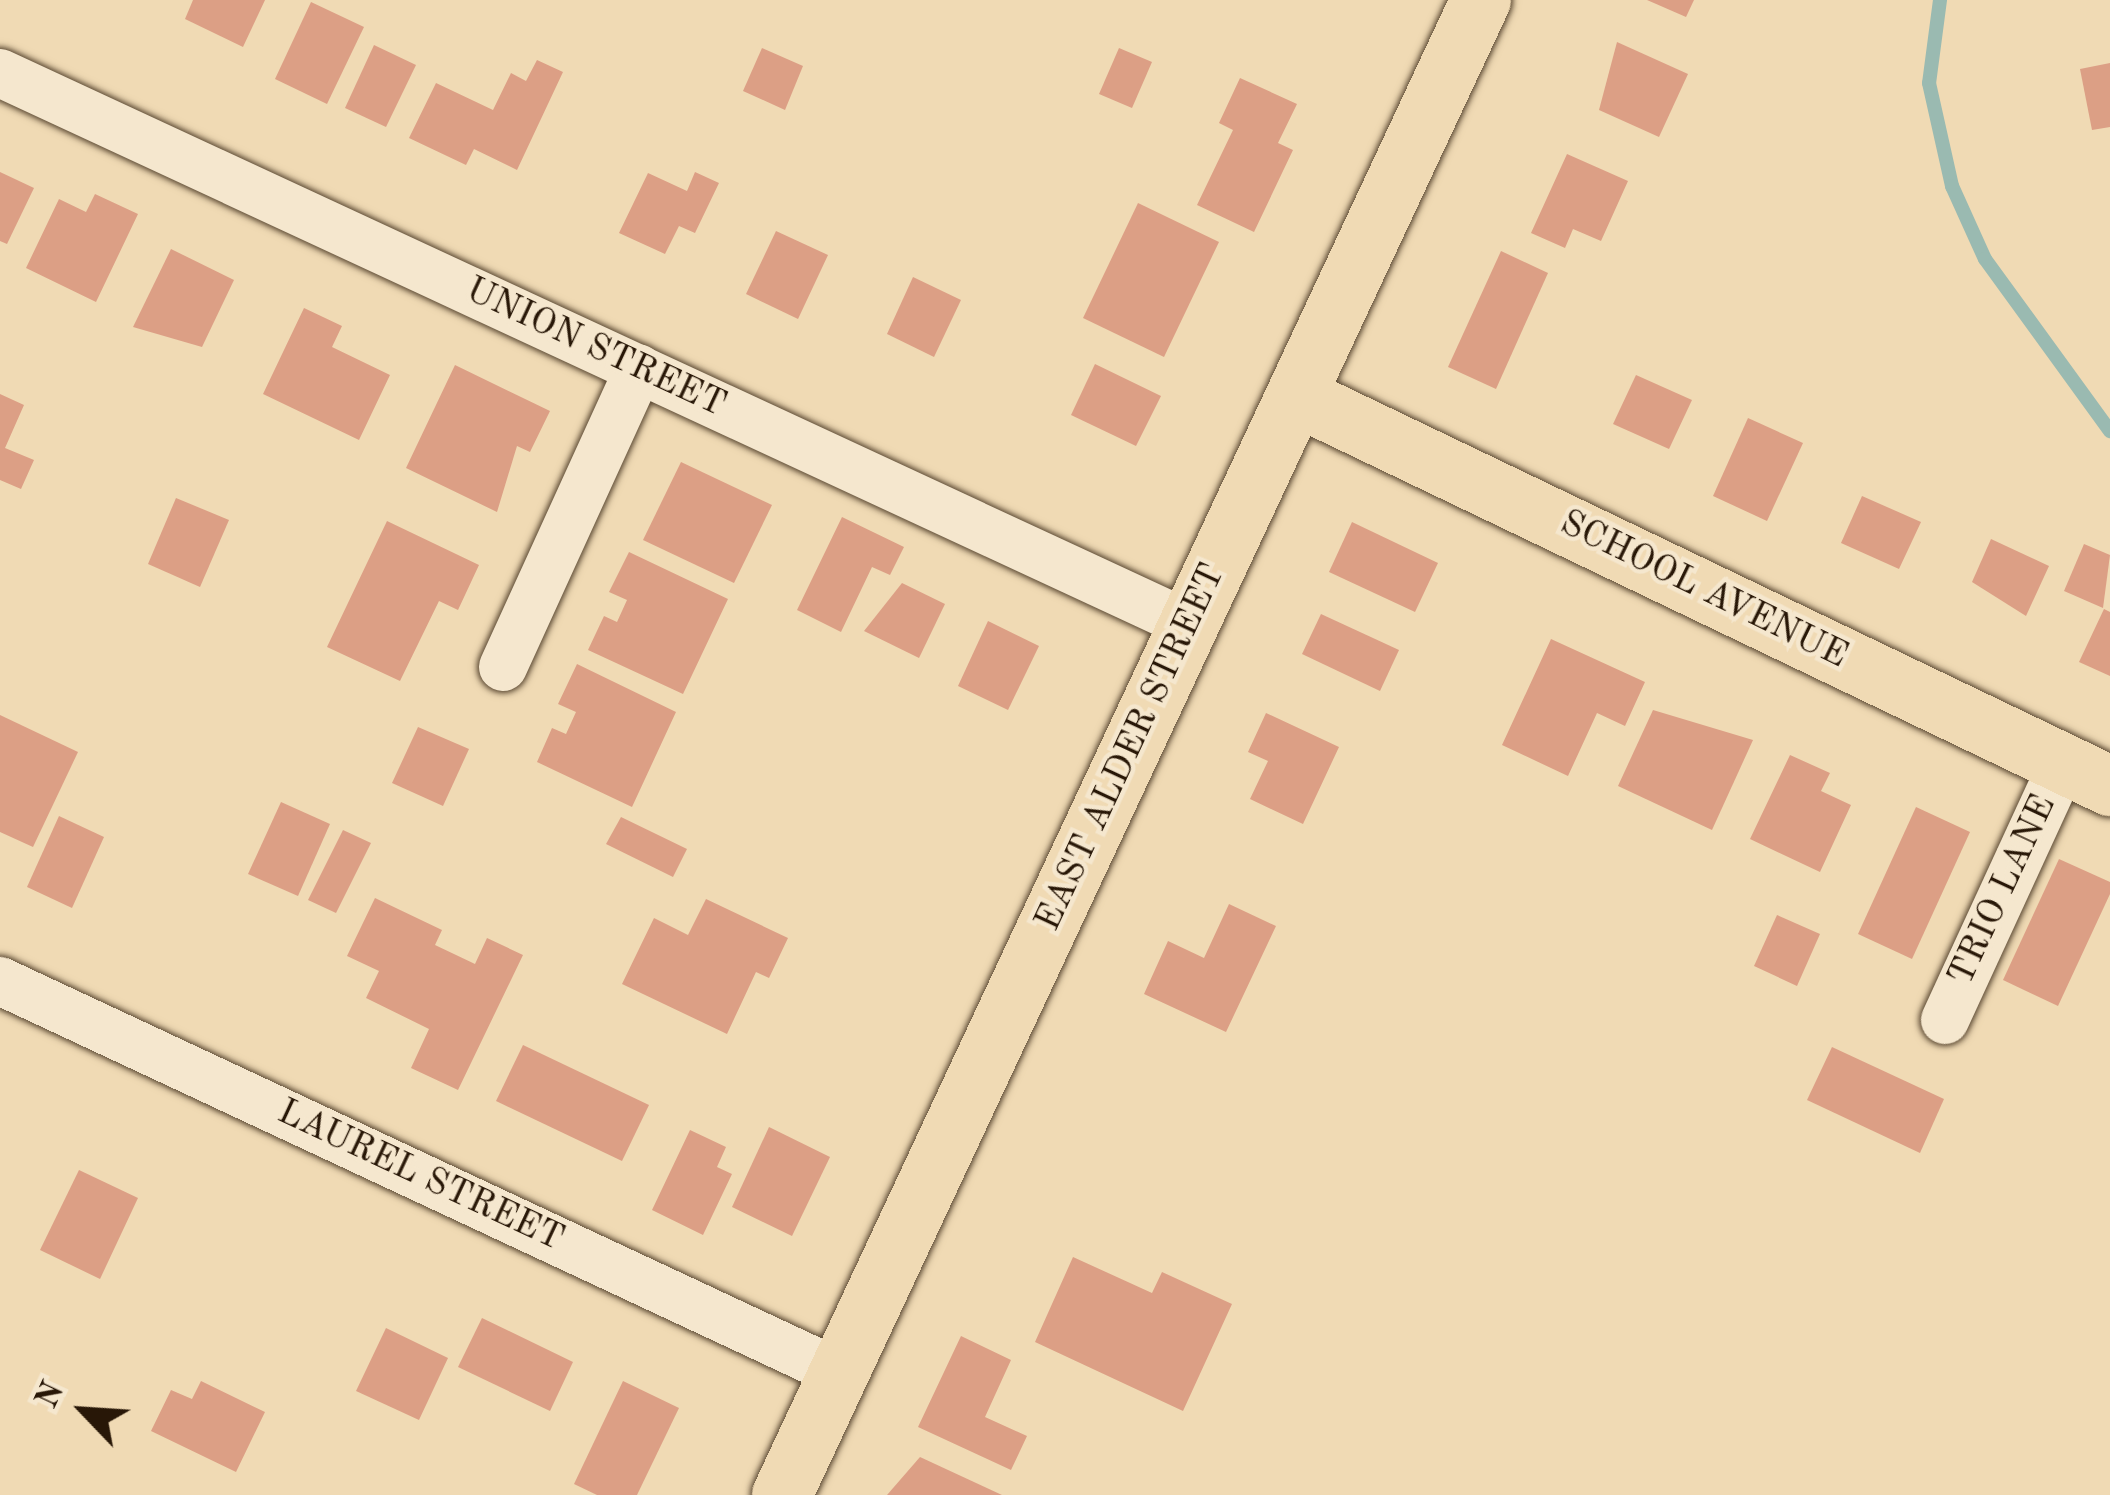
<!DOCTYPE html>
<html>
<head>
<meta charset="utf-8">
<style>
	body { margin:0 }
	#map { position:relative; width:2110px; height:1495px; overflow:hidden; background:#f0dab4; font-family:"Old Standard TT",serif }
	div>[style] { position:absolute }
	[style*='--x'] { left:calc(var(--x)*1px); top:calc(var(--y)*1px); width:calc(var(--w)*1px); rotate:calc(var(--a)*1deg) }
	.stream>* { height:14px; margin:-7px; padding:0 7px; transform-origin:7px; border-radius:7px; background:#9abab1 }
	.building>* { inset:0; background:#dc9f85 }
	.roads { filter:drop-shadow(0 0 3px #5a4832) drop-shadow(0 0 3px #5a4832) }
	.minor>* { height:48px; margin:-24px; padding:0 24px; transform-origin:24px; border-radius:24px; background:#f5e7ce }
	.major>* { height:60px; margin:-30px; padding:0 30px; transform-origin:30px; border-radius:30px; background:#f0dab4 }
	span { translate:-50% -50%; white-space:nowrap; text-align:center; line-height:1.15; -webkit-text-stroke:9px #f5e7ce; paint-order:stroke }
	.street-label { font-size:36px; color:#281707 }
	.north { position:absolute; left:24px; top:1351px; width:120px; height:120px; -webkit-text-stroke:9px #f5e7ce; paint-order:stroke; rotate:295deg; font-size:33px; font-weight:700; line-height:48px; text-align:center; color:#281707 }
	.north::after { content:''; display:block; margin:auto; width:42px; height:54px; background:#281707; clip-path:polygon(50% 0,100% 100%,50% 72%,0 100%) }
</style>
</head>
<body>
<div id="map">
	<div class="stream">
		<div style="--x:1940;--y:0;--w:84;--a:97.5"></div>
		<div style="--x:1929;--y:83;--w:106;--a:77.4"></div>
		<div style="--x:1952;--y:186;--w:80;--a:65.7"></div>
		<div style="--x:1985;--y:259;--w:213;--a:54"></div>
	</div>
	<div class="building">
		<div style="clip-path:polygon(193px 0,265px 0,243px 47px,185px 19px)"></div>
		<div style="clip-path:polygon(1647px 0,1694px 0,1686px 17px)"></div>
		<div style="clip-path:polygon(311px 2px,364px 27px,327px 104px,275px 79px)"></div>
		<div style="clip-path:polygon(1617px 42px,1688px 74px,1659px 137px,1599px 110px)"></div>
		<div style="clip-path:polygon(374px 45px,416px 65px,386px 127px,345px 108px)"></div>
		<div style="clip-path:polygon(762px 48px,803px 66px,785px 110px,743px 91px)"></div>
		<div style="clip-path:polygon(1119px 48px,1152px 62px,1132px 108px,1099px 94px)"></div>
		<div style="clip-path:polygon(537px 60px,563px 72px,517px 170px,474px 149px,466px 165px,409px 138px,436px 83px,493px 110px,511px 73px,526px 81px)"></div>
		<div style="clip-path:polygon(2110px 63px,2110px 127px,2092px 130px,2080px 69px)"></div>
		<div style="clip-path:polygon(1240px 78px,1297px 104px,1278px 143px,1293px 150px,1254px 232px,1197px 205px,1233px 130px,1219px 123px)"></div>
		<div style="clip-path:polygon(1567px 154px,1628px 181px,1601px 241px,1573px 229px,1565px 248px,1531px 233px)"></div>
		<div style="clip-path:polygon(0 172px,34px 188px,7px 244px,0 241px)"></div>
		<div style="clip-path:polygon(695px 172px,719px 183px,695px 233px,679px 226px,665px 254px,619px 233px,648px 173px,687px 191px)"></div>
		<div style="clip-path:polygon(95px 194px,138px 214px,96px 302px,26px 268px,59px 199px,86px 212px)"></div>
		<div style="clip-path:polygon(1138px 203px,1219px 242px,1164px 357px,1083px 318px)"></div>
		<div style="clip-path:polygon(776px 231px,828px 255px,798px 319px,746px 294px)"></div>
		<div style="clip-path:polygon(171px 249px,234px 280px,202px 347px,133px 327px)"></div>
		<div style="clip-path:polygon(1501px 251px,1548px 273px,1496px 389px,1448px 367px)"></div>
		<div style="clip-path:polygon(913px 277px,961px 300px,934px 357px,887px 334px)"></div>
		<div style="clip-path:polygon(304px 308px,342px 326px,332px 347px,390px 375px,359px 440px,263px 394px)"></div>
		<div style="clip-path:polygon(1095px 364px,1161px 396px,1136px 446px,1071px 415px)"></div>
		<div style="clip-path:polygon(455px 365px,550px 411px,530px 452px,517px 446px,497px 512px,406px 468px)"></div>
		<div style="clip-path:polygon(1636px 375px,1692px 400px,1669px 449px,1613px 424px)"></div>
		<div style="clip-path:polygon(0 394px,24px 405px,5px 448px,34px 460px,21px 489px,0 480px)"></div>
		<div style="clip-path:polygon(1748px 418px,1803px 443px,1767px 521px,1713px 496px)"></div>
		<div style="clip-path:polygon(681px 462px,772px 505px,734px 583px,643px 540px)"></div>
		<div style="clip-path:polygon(1862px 496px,1921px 522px,1899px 569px,1841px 543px)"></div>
		<div style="clip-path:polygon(176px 498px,229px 520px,200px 587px,148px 564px)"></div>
		<div style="clip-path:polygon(842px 517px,904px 547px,890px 575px,872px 567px,841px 632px,797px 610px)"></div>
		<div style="clip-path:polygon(387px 521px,479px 565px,458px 610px,439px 601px,400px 681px,327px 647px)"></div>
		<div style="clip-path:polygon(1352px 522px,1438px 563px,1415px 612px,1329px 572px)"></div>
		<div style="clip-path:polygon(1991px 539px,2049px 566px,2026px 616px,1972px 582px)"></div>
		<div style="clip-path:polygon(2084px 544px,2110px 555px,2103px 608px,2064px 591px)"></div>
		<div style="clip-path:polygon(629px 552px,728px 599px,683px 694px,588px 650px,604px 616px,617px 622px,627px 600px,609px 592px)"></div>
		<div style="clip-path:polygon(902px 583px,945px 604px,919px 658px,864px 631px)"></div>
		<div style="clip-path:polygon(2104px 609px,2110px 612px,2110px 676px,2079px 662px)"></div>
		<div style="clip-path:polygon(1321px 614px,1399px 650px,1380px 691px,1302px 654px)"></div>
		<div style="clip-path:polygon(988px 621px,1039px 646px,1008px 710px,958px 686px)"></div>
		<div style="clip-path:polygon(1551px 639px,1645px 682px,1625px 726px,1597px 713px,1568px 776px,1502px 745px)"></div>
		<div style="clip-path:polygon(577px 664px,676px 712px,632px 807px,537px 762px,552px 728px,566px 734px,576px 712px,558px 704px)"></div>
		<div style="clip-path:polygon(1653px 710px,1753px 740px,1712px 830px,1618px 786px)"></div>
		<div style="clip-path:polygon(1266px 713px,1339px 747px,1303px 824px,1250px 799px,1268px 761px,1248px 752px)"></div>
		<div style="clip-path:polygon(0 715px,78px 752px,33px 847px,0 832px)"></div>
		<div style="clip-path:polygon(418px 727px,469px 749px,443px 806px,392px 783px)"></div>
		<div style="clip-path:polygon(1790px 755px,1830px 773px,1821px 791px,1851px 805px,1820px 872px,1750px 839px)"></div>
		<div style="clip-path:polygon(281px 802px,330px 824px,298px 896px,248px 874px)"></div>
		<div style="clip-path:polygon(1916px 807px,1970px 832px,1912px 959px,1858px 934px)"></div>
		<div style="clip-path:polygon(59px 816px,104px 837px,72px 908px,27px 887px)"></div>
		<div style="clip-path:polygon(621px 817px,687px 849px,673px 877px,606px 844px)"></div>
		<div style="clip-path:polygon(343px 830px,371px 843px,336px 913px,308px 900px)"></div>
		<div style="clip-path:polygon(2059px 859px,2110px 882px,2110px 894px,2058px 1006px,2003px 980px)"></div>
		<div style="clip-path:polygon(375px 898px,442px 930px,435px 945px,475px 964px,487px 938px,523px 955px,458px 1090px,411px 1068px,429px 1029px,366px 998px,379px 971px,347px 956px)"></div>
		<div style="clip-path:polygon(706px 899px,788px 938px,769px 978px,756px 972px,727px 1034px,622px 984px,654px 918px,688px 935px)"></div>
		<div style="clip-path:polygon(1229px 904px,1276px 926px,1226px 1032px,1144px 994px,1168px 941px,1204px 958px)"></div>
		<div style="clip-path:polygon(1777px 915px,1820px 934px,1797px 986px,1754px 966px)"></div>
		<div style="clip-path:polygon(523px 1045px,649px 1105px,622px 1161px,496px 1101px)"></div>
		<div style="clip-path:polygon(1832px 1047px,1944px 1099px,1920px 1153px,1807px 1100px)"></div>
		<div style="clip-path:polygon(769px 1127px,830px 1157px,792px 1236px,732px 1207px)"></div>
		<div style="clip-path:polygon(690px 1130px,726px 1147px,717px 1167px,732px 1174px,703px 1235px,652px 1210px)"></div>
		<div style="clip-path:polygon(79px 1170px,138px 1198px,100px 1279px,40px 1250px)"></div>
		<div style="clip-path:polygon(1073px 1257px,1152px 1293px,1162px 1272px,1232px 1304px,1183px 1411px,1035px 1342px)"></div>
		<div style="clip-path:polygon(482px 1318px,573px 1362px,550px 1411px,458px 1367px)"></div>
		<div style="clip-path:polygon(386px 1328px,448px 1358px,419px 1420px,356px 1391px)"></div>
		<div style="clip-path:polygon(961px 1336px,1011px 1360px,985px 1417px,1027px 1436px,1011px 1470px,918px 1427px)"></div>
		<div style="clip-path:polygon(201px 1381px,265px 1412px,236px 1472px,151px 1431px,171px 1390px,192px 1399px)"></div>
		<div style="clip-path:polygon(623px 1381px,679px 1408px,637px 1495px,597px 1495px,574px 1484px)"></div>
		<div style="clip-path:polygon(920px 1457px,1002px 1495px,887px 1495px)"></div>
	</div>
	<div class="roads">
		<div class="minor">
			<div style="--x:0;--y:73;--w:1312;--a:24.88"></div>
			<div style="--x:503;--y:667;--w:328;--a:-65.5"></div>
			<div style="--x:0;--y:981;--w:926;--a:25.04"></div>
			<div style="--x:1945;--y:1020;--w:283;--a:-65.3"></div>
		</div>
		<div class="major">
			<div style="--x:1296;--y:396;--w:903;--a:25.6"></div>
			<div style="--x:782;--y:1495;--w:1650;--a:-64.94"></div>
		</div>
	</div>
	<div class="street-label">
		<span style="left:595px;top:349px;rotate:25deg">UNION STREET</span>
		<span style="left:1703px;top:591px;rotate:26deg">SCHOOL AVENUE</span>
		<span style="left:1132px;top:748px;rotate:-65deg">EAST ALDER STREET</span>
		<span style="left:2004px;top:891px;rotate:-65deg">TRIO LANE</span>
		<span style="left:420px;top:1177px;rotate:25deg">LAUREL STREET</span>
	</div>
	<div class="north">N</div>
</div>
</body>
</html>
